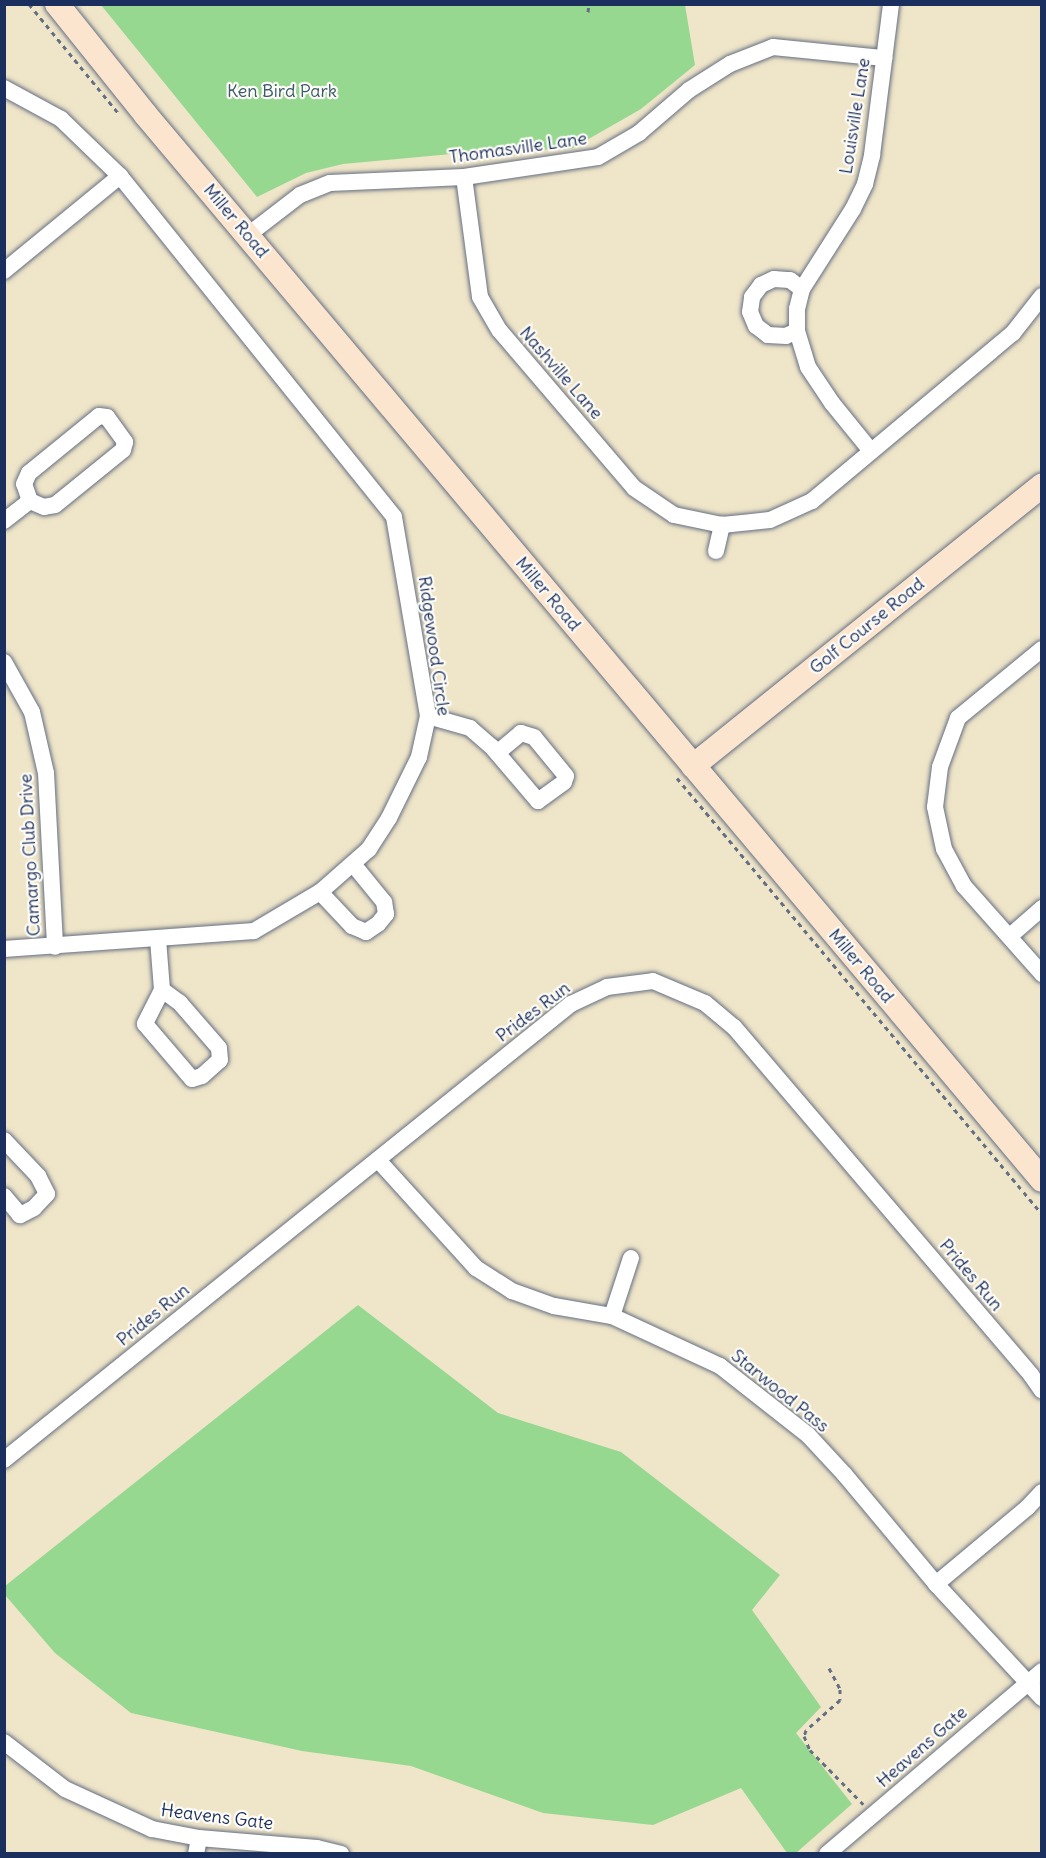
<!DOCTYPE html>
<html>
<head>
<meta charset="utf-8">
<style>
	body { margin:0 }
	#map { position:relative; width:1046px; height:1858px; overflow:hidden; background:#efe5c8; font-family:Delius,sans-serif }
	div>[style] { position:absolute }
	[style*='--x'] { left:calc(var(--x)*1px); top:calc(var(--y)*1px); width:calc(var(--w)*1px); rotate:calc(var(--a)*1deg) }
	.green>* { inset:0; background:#96d890 }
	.path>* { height:3px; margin-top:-1.5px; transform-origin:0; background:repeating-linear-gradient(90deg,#656f83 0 4.5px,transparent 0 9px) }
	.roads { filter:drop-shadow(0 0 2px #656f83) drop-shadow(0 0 2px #656f83) }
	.street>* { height:16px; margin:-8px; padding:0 8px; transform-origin:8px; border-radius:8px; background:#fff }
	.secondary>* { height:24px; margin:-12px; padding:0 12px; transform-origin:12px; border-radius:12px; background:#fce5cf }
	span { translate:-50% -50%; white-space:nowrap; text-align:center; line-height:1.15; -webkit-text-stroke:4.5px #fdfcf7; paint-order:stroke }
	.park-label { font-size:18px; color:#3a596a }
	.street-label { font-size:18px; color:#1b2f5e }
	.frame { position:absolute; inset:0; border:6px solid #1b2f5e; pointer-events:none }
</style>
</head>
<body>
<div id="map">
	<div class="green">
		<div style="clip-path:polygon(101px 5px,685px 5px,695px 65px,641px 109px,571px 149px,484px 151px,343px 164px,306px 173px,257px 197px)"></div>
		<div style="clip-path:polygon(358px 1305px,498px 1413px,621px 1452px,780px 1575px,752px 1610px,821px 1707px,796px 1733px,852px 1804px,796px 1853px,787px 1853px,741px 1788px,653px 1825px,543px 1813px,411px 1766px,302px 1751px,131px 1713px,55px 1653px,5px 1595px,5px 1586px)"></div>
	</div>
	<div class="path">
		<div style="--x:29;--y:4;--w:142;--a:50.7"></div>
		<div style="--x:588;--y:12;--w:8;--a:-83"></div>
		<div style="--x:677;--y:778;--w:569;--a:50.07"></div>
		<div style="--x:829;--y:1668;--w:24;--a:62"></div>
		<div style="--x:840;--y:1689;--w:11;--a:90"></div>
		<div style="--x:840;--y:1700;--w:45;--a:138.6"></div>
		<div style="--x:806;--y:1730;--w:6;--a:108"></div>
		<div style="--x:804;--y:1736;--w:15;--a:67"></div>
		<div style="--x:810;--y:1750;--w:76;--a:45.5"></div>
	</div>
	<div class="roads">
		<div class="street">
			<div style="--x:4;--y:88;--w:65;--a:28.5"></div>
			<div style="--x:61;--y:119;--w:82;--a:44"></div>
			<div style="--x:120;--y:176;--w:437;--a:51.2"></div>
			<div style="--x:394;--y:517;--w:202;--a:80.3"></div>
			<div style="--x:428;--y:716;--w:42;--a:102.4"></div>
			<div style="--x:419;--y:757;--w:68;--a:116.2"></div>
			<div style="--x:389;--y:818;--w:37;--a:123"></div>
			<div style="--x:369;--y:849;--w:65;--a:138.7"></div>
			<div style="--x:320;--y:892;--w:77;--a:149.4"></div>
			<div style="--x:254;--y:931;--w:251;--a:175.9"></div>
			<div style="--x:464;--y:177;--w:121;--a:82.4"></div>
			<div style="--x:480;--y:297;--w:39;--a:60"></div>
			<div style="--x:500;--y:331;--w:206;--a:49.5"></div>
			<div style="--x:634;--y:488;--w:48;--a:34"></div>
			<div style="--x:674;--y:515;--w:49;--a:11.8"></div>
			<div style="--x:722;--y:525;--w:48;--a:-5.9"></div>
			<div style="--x:770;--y:520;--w:46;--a:-24.3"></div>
			<div style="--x:812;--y:501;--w:262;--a:-39.9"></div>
			<div style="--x:1013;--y:333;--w:47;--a:-51.9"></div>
			<div style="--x:248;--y:235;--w:66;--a:-37.6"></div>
			<div style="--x:300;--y:195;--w:32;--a:-22"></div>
			<div style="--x:330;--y:183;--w:134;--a:-2.6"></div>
			<div style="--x:464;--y:177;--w:135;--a:-8.5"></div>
			<div style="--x:598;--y:157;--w:48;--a:-30.3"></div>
			<div style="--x:639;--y:133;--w:66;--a:-40.7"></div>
			<div style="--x:689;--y:90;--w:49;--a:-32.4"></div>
			<div style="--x:730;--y:64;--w:46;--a:-21.6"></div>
			<div style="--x:773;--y:47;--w:112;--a:5.7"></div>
			<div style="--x:4;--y:271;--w:150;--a:-39.3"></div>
			<div style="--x:797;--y:331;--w:12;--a:156"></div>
			<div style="--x:786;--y:336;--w:18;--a:-177"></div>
			<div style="--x:768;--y:335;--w:15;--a:-143"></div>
			<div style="--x:756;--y:326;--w:15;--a:-113"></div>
			<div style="--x:750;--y:312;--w:15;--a:-82"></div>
			<div style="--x:752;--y:297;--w:15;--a:-53"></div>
			<div style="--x:761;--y:285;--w:14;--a:-25"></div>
			<div style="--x:774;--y:279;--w:16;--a:4"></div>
			<div style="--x:790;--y:280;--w:15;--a:37"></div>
			<div style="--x:99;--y:416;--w:8;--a:7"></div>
			<div style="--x:107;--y:417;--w:31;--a:54"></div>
			<div style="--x:125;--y:442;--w:8;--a:104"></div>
			<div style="--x:123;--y:450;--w:87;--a:141"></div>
			<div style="--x:55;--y:505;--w:11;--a:170"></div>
			<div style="--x:44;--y:507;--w:15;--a:-157"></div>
			<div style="--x:30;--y:501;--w:18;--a:-109"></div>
			<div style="--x:24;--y:484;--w:12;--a:-66"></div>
			<div style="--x:29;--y:473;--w:90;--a:-39.2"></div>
			<div style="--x:871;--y:451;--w:62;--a:-129.1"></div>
			<div style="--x:832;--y:403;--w:43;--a:-123.7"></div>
			<div style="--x:808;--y:367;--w:38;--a:-107"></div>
			<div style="--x:797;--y:331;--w:22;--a:-90"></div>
			<div style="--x:797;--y:309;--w:21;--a:-76"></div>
			<div style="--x:802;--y:289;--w:95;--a:-57.5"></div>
			<div style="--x:853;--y:209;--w:28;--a:-64"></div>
			<div style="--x:865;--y:184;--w:30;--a:-76"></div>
			<div style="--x:872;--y:155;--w:152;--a:-82.8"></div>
			<div style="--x:4;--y:521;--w:33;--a:-38"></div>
			<div style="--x:716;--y:551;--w:27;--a:-77"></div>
			<div style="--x:1042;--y:649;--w:109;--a:140.6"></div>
			<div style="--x:958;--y:718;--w:52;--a:110.2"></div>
			<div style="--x:940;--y:767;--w:40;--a:97.1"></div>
			<div style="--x:935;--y:807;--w:43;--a:77.9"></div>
			<div style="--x:944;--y:849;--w:42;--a:61.6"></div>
			<div style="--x:964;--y:886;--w:118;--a:48.4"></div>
			<div style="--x:4;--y:662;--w:57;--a:60.8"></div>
			<div style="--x:32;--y:712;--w:63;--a:77.1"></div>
			<div style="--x:46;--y:773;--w:174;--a:87"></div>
			<div style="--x:428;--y:716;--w:44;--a:15.9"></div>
			<div style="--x:470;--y:728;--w:29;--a:41"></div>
			<div style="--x:492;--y:747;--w:71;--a:49.6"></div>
			<div style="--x:538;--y:801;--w:32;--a:-36"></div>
			<div style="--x:564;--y:782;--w:6;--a:-72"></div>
			<div style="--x:566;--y:776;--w:50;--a:-129.4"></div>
			<div style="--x:534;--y:737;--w:14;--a:-163"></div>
			<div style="--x:521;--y:733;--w:31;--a:140"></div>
			<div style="--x:320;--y:892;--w:47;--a:46.7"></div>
			<div style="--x:352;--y:926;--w:15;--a:23"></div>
			<div style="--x:366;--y:932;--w:14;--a:-34"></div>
			<div style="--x:378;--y:924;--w:13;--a:-51"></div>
			<div style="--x:386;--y:914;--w:12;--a:-99"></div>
			<div style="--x:384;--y:902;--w:49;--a:-129.2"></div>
			<div style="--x:1010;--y:936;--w:43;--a:-41.2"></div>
			<div style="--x:158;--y:939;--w:51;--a:85.5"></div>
			<div style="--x:162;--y:990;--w:38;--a:117"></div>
			<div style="--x:145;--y:1024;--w:72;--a:49.5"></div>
			<div style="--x:192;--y:1079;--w:10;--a:-17"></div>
			<div style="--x:202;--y:1076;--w:24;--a:-42"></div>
			<div style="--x:220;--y:1060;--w:12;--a:-95"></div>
			<div style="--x:219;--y:1048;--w:60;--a:-130.9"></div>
			<div style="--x:180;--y:1003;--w:22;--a:-144"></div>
			<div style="--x:4;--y:1140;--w:50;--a:46.6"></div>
			<div style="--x:38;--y:1176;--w:20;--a:63"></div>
			<div style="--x:47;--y:1194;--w:19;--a:133"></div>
			<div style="--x:34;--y:1208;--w:16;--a:153"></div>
			<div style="--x:20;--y:1215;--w:25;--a:-130"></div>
			<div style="--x:378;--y:1160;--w:146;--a:47.8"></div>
			<div style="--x:476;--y:1268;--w:43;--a:32.6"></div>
			<div style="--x:512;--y:1291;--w:45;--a:19.7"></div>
			<div style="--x:554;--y:1306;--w:59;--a:9.8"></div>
			<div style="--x:612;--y:1316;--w:119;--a:24.8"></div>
			<div style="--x:720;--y:1366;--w:112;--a:38.1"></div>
			<div style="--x:808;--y:1435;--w:54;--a:47.2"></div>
			<div style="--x:845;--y:1475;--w:142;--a:50.1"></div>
			<div style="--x:936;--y:1584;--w:156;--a:47.1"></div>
			<div style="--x:612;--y:1316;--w:61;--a:-71.9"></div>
			<div style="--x:4;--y:1460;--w:728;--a:-38.81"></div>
			<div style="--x:571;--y:1004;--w:40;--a:-25"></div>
			<div style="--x:607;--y:987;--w:46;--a:-7.4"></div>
			<div style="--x:653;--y:981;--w:56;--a:22.9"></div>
			<div style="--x:705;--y:1003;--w:38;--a:40"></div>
			<div style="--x:734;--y:1027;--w:458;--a:49.5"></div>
			<div style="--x:1031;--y:1375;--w:19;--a:55"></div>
			<div style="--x:936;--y:1584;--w:119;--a:-39.9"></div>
			<div style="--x:1027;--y:1508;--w:22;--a:-47"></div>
			<div style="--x:4;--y:1742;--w:77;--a:37.6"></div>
			<div style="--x:65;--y:1789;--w:96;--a:24.7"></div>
			<div style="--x:152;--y:1829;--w:48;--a:10.8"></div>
			<div style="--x:199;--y:1838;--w:118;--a:4.8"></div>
			<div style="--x:317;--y:1848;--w:25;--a:14"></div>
			<div style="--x:196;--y:1854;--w:16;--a:-79"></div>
			<div style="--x:827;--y:1854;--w:282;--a:-40.4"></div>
		</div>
		<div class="secondary">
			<div style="--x:57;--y:4;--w:141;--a:51.3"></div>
			<div style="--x:145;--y:114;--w:1393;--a:49.92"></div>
			<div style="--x:693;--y:766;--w:448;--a:-38.8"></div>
		</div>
	</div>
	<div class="park-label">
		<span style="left:282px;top:91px">Ken Bird Park</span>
	</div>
	<div class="street-label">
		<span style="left:855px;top:116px;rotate:-81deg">Louisville Lane</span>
		<span style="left:518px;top:148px;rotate:-8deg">Thomasville Lane</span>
		<span style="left:236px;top:221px;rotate:50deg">Miller Road</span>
		<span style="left:561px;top:373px;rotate:49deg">Nashville Lane</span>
		<span style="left:548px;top:594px;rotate:50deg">Miller Road</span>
		<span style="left:867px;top:626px;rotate:-39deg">Golf Course Road</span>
		<span style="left:434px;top:646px;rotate:82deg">Ridgewood Circle</span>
		<span style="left:30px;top:855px;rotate:-93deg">Camargo Club Drive</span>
		<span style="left:861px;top:966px;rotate:50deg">Miller Road</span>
		<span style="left:533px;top:1012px;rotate:-37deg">Prides Run</span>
		<span style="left:971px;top:1275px;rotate:50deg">Prides Run</span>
		<span style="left:153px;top:1315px;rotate:-39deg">Prides Run</span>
		<span style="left:780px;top:1391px;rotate:39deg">Starwood Pass</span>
		<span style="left:922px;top:1747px;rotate:-41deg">Heavens Gate</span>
		<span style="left:217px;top:1817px;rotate:7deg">Heavens Gate</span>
	</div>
	<div class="frame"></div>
</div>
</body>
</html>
